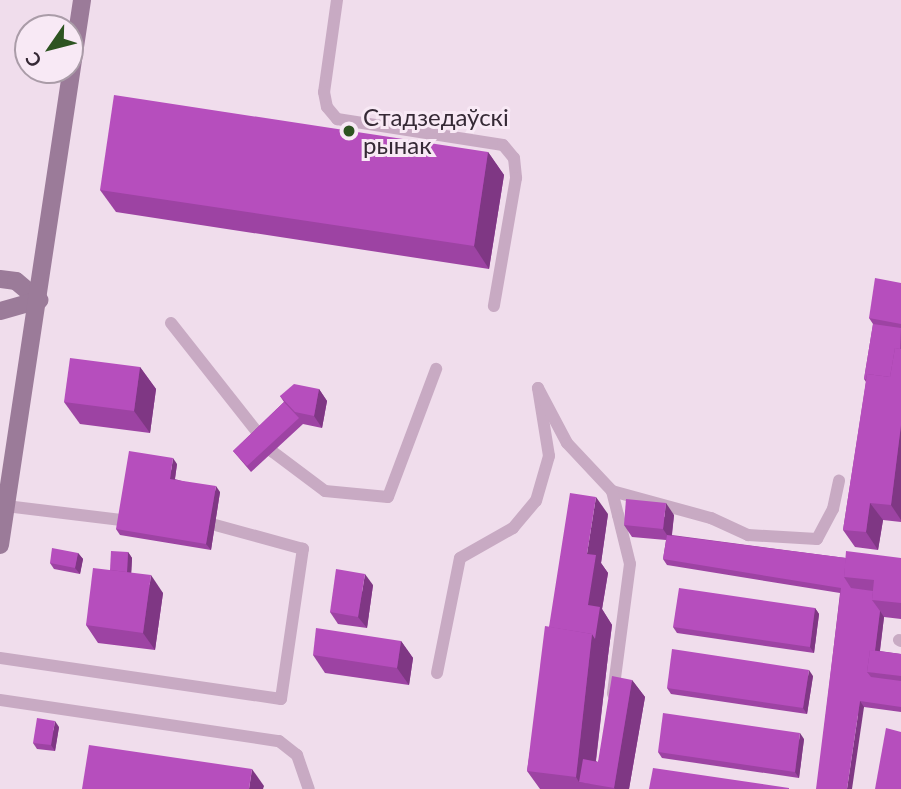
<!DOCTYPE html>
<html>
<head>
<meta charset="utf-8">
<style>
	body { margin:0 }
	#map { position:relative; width:901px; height:789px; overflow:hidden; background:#f0ddec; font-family:Lato,sans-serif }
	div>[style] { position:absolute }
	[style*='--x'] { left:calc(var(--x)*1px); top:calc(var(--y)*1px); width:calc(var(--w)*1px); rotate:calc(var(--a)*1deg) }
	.service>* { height:12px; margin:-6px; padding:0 6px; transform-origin:6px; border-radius:6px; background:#c8aac3 }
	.secondary>* { height:18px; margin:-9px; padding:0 9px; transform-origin:9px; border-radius:9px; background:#9b7b99 }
	.wall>* { inset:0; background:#9d43a3 }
	.shaded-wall>* { inset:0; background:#7f3784 }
	.building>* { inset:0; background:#b64ebd }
	.dots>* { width:19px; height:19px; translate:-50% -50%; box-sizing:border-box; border:4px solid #f8e9f5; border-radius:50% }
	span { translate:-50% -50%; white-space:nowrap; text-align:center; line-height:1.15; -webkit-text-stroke:6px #f8e9f5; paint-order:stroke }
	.poi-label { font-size:24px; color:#352935 }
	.left { translate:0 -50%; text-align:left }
	.north { position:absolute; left:14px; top:14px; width:70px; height:70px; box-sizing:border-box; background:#f8e9f5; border:2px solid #aa9ca8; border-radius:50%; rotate:235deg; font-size:19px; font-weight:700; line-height:28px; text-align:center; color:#352935 }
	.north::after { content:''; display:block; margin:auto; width:24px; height:32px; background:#2d5421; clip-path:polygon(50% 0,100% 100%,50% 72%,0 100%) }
</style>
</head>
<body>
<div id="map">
	<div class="service">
		<div style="--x:337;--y:0;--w:93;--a:98"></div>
		<div style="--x:324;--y:92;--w:15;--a:79"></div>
		<div style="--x:327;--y:107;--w:16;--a:50"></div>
		<div style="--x:337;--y:119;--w:168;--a:8.9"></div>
		<div style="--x:503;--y:145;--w:17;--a:50"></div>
		<div style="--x:514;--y:158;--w:20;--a:84"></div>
		<div style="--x:516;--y:178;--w:130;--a:99.8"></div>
		<div style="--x:171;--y:323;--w:164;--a:51.7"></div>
		<div style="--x:273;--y:452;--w:65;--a:36.9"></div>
		<div style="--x:325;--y:491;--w:63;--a:5.4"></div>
		<div style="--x:388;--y:497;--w:137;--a:-69.4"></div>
		<div style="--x:612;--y:491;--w:103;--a:15.3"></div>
		<div style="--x:711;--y:518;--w:41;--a:24.7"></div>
		<div style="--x:748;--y:535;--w:69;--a:3.3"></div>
		<div style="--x:817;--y:539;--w:34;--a:-62"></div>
		<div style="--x:833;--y:509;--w:29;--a:-78"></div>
		<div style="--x:6;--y:506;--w:116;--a:6.9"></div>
		<div style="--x:899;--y:640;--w:2;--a:27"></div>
		<div style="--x:0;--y:658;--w:284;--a:8.3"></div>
		<div style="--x:281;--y:699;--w:152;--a:-81.7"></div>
		<div style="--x:303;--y:549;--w:91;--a:-164.7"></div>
		<div style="--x:437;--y:673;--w:117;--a:-78.7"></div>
		<div style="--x:460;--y:558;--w:61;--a:-29.5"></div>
		<div style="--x:513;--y:528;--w:35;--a:-50"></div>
		<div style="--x:536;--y:501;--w:47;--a:-73.9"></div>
		<div style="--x:549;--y:456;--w:69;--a:-99.2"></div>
		<div style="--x:538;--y:388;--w:62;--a:62.2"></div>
		<div style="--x:567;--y:443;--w:66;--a:46.8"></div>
		<div style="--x:612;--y:491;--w:25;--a:76"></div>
		<div style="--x:618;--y:515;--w:50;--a:76.2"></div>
		<div style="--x:630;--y:564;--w:131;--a:97.5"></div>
		<div style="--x:0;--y:700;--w:282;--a:8.4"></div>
		<div style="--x:279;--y:741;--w:23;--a:38"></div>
		<div style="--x:297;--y:755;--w:36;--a:71"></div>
	</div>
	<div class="secondary">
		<div style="--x:0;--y:279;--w:16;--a:7"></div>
		<div style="--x:16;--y:281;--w:30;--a:40"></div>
		<div style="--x:0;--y:311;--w:41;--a:-15.8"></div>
		<div style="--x:0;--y:545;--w:551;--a:-81.44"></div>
	</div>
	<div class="wall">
		<div style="clip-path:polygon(488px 152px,504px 175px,489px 269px,116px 212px,100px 190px)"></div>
		<div style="clip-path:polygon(901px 283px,901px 522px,883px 520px,878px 550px,855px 547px,843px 530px,866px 382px,864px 379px,873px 324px,869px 318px)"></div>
		<div style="clip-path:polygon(140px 367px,156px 389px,150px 433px,80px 424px,64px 402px)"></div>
		<div style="clip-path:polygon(319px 389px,327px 401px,322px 428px,303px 424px,251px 472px,233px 451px,284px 402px,280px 396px)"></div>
		<div style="clip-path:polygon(177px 464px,175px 479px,220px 492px,211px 550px,120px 535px,116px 529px)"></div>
		<div style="clip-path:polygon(608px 514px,601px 563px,608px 573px,602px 609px,612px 625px,608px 656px,596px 761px,598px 762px,632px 680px,645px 697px,629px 789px,540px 789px,527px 771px,549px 627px)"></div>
		<div style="clip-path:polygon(674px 515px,672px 535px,846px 558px,901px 558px,901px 619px,884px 617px,880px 651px,901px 654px,901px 712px,864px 707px,820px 765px,840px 593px,667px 565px,663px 559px,666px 540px,632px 537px,624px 525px)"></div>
		<div style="clip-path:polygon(128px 552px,132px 558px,131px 573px,163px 593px,155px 650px,98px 643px,86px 625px,110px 570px)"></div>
		<div style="clip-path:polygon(78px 553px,83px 559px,80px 574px,54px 569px,50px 563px)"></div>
		<div style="clip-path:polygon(373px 585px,367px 628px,338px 624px,330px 612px)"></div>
		<div style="clip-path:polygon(815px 608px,819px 614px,814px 653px,677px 633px,673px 627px)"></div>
		<div style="clip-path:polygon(401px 641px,413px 658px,409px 685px,325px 673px,313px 655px)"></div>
		<div style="clip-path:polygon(813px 676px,807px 714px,671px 694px,667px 688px)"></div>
		<div style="clip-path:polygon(59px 727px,55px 751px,37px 749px,33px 743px)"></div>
		<div style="clip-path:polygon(804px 739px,799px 778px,662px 758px,658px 752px)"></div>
	</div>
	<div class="shaded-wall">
		<div style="clip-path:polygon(488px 152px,504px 175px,489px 269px,474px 246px)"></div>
		<div style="clip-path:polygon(140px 367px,156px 389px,150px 433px,134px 411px)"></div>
		<div style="clip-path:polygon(319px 389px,327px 401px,322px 428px,314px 416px)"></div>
		<div style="clip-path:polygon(901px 425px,901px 520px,891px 505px)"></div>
		<div style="clip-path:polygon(173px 458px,177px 464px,174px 485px,170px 479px)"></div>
		<div style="clip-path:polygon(216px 486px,220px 492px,211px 550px,206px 544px)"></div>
		<div style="clip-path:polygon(596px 497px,608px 514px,601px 563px,608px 573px,602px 609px,612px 625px,608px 656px,595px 639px,588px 605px,587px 554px)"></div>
		<div style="clip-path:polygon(666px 503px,674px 515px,671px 541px,663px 529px)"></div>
		<div style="clip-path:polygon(870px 503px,883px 520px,878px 550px,866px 532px)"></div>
		<div style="clip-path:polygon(128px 552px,132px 558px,131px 579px,127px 573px)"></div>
		<div style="clip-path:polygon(78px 553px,83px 559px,80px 574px,75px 568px)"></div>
		<div style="clip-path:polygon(365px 574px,373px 585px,367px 628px,358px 617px)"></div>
		<div style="clip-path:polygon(151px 575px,163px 593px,155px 650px,143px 633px)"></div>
		<div style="clip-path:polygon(815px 608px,819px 614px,814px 653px,810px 647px)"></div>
		<div style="clip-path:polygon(880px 611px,884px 617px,877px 673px,872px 672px)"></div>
		<div style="clip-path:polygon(592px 634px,608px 656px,593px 784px,579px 782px,576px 777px)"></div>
		<div style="clip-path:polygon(401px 641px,413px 658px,409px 685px,397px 668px)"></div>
		<div style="clip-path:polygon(809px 670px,813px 676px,807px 714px,803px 708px)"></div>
		<div style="clip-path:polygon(632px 680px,645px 697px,629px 789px,615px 789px,614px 788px)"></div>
		<div style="clip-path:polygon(860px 701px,864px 707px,852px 789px,847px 789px)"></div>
		<div style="clip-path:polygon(55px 721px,59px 727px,55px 751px,51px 745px)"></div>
		<div style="clip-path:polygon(800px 733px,804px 739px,799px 778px,795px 772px)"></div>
		<div style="clip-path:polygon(252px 769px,264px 786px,263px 789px,249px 789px)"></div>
	</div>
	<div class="building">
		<div style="clip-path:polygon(114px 95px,488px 152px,474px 246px,100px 190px)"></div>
		<div style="clip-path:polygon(875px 278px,901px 283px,901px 324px,869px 318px)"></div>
		<div style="clip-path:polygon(873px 324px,901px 328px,900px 349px,895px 348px,890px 377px,867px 374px,866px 379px,864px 379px)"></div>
		<div style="clip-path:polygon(895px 348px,901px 349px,901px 425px,891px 505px,870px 503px,866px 532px,843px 530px,867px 374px,890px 377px)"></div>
		<div style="clip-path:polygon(70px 358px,140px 367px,134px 411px,64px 402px)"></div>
		<div style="clip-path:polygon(294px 384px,319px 389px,314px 416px,295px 412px,280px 396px)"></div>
		<div style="clip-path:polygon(284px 402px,299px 418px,247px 466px,233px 451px)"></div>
		<div style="clip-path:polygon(129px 451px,173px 458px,170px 479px,216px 486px,206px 544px,116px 529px)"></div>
		<div style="clip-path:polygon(570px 493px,596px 497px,587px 554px,596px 555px,588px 605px,600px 607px,595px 639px,592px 634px,549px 627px)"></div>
		<div style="clip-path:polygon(626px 499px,666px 503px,663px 529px,624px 525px)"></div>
		<div style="clip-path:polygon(667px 535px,846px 558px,844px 577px,851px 588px,873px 591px,872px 600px,880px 611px,875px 651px,870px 650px,867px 672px,871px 677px,901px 681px,901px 707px,860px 701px,847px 789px,816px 789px,841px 588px,663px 559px)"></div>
		<div style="clip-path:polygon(52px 548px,78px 553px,75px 568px,50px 563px)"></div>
		<div style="clip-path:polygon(111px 551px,128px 552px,127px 572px,110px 570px)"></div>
		<div style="clip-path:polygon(846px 551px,901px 558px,901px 603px,872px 600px,874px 580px,844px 577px)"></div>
		<div style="clip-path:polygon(93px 568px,151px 575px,143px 633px,86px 625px)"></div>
		<div style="clip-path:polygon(336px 569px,365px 574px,358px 617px,330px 612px)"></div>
		<div style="clip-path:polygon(679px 588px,815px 608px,810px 647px,673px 627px)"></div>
		<div style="clip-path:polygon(545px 626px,592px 634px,576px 777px,527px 771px)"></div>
		<div style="clip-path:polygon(316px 628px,401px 641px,397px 668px,313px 655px)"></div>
		<div style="clip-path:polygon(672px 649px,809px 670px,803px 708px,667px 688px)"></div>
		<div style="clip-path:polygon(870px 650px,901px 654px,901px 676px,867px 672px)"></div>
		<div style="clip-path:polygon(612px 676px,632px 680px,614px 788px,579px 782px,583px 759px,598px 762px)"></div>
		<div style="clip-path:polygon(663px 713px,800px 733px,795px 772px,658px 752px)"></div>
		<div style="clip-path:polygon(37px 718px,55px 721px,51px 745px,33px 743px)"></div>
		<div style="clip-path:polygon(886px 728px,901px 732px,901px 789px,875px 789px)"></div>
		<div style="clip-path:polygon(89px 745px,252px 769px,249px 789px,82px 789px)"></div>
		<div style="clip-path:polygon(653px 768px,789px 788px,789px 789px,649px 789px)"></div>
	</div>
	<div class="dots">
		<div style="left:349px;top:131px;background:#2d5421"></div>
	</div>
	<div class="poi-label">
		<span class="left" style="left:363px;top:131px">Стадзедаўскі<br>рынак</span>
	</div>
	<div class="north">С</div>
</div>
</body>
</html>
